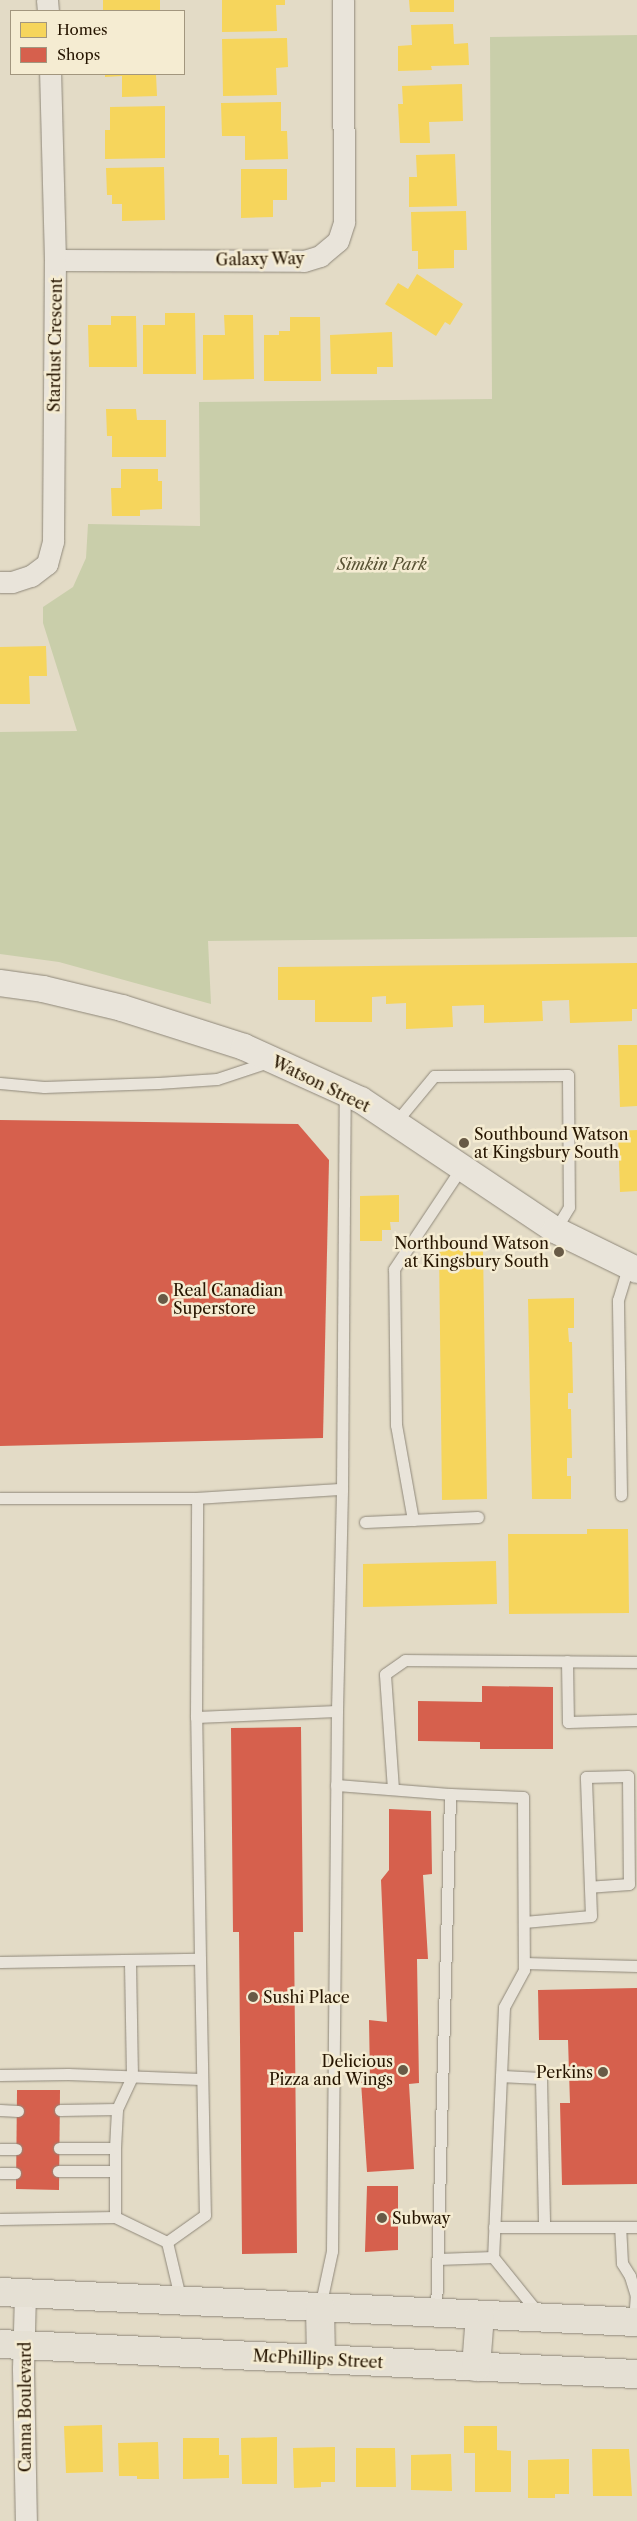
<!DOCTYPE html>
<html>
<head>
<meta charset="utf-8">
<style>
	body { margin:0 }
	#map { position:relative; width:637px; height:2521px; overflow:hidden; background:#e3dbc6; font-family:"Libre Caslon Text",serif }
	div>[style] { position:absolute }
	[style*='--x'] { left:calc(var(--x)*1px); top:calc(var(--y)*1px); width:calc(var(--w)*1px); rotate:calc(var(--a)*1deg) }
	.green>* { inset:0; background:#c9ceaa }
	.homes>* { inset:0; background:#f6d55c }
	.shops>* { inset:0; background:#d6604d }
	.roads { filter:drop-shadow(0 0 1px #8f887a) drop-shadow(0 0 1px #8f887a) }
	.service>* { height:11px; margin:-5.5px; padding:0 5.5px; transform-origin:5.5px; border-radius:5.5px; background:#e9e4da }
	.minor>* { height:21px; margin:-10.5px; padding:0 10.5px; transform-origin:10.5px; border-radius:10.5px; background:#e9e4da }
	.tertiary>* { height:26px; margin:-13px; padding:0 13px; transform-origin:13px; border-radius:13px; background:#e9e4da }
	.primary>* { height:28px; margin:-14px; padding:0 14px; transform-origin:14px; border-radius:14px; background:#e5e0d4 }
	.dots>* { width:14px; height:14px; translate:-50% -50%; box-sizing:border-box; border:2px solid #f5ecd2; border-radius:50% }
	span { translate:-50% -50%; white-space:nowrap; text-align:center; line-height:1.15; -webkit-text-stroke:5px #f5ecd2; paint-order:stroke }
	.street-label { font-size:16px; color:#261501 }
	.park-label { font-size:16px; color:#585234; font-style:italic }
	.poi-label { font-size:16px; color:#261501 }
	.left { translate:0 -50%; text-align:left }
	.right { translate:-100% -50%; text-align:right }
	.legend { position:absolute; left:10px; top:10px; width:175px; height:65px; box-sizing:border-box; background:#f5ecd2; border:1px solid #a2967e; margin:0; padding:6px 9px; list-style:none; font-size:15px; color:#261501 }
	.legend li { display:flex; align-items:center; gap:10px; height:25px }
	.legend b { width:25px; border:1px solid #a2967e }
</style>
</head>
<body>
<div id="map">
	<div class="green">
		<div style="clip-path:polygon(637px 35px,637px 937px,208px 941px,211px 1004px,59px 962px,0 954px,0 732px,77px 731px,43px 623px,43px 607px,73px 587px,86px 558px,88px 524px,200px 526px,199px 402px,492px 399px,490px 37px)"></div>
	</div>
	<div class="homes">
		<div style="clip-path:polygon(103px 0,160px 0,160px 11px,103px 11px)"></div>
		<div style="clip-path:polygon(222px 0,285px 0,285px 5px,276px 5px,277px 31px,222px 32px)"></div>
		<div style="clip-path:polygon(409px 0,454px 0,454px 12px,410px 12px)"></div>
		<div style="clip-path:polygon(453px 24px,454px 44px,468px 43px,469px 65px,431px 66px,432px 70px,398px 71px,398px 46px,412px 45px,411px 25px)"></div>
		<div style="clip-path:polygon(287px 38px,288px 67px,276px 68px,277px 95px,223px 96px,222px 39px)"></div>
		<div style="clip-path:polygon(105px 74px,156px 74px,157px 96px,122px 97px,122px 76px,105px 77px)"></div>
		<div style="clip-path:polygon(462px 84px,463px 121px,429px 122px,430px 143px,400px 143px,398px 104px,403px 104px,402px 86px)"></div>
		<div style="clip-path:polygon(281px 102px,281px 131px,287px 131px,288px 159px,245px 160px,245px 136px,222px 136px,221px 103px)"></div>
		<div style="clip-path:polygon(165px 106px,165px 158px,105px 159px,105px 130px,110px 130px,110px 107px)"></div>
		<div style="clip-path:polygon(455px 154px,457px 206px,409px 207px,409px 177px,417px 177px,416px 155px)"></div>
		<div style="clip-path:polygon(164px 167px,165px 220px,122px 221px,122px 204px,112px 204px,112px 195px,107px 195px,106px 168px)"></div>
		<div style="clip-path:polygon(241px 169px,287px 169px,287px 200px,273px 200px,273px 217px,241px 218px)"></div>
		<div style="clip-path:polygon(466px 211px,467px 250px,454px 250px,454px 268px,418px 269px,418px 251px,412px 251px,411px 212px)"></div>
		<div style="clip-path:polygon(417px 274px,463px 304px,450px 325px,445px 322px,436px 336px,385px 304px,398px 283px,408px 289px)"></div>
		<div style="clip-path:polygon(165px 313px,195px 313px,196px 374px,143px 374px,143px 325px,165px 325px)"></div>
		<div style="clip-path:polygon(224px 315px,253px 315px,254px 379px,203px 380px,203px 335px,225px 335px)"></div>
		<div style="clip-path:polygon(111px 316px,136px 316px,137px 367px,89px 367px,88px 325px,111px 325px)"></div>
		<div style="clip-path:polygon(290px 317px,320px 317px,321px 381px,264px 381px,264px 335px,279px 335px,279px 331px,290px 331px)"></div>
		<div style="clip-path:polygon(392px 332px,393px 367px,377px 367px,377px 374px,331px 374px,330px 335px)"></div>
		<div style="clip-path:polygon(106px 409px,136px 409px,137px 420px,166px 420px,166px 457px,112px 457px,112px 436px,107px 436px)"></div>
		<div style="clip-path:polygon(121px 469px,158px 469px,158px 481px,162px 481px,162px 509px,140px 510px,140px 516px,112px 516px,111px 488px,121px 488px)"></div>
		<div style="clip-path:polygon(46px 646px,47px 676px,29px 676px,30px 704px,0 704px,0 647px)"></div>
		<div style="clip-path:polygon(637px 963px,637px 1009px,632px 1009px,632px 1021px,570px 1023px,569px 1000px,542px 1001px,543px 1021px,484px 1023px,484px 1005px,452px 1006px,453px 1027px,406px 1029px,406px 1003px,386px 1004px,386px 996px,372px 997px,372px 1022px,315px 1022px,315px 1000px,278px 1000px,278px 967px)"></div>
		<div style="clip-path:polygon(618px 1045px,637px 1045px,637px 1106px,620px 1107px)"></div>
		<div style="clip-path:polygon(637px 1130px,637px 1191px,620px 1192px,618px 1131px)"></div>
		<div style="clip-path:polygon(399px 1195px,399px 1222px,390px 1222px,391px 1230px,382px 1230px,382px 1241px,360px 1241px,360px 1196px)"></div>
		<div style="clip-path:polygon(439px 1249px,483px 1249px,487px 1499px,442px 1500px)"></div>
		<div style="clip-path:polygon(574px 1298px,574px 1328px,568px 1328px,569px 1342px,572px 1342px,573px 1393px,568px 1393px,568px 1409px,571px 1409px,572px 1458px,567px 1458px,567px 1476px,571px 1476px,571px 1499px,532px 1499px,528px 1299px)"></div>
		<div style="clip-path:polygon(587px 1529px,628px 1529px,629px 1613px,509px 1614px,508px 1534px,587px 1534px)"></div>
		<div style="clip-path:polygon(496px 1561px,497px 1604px,363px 1607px,363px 1564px)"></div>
		<div style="clip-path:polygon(102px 2425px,103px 2472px,66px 2473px,64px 2426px)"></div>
		<div style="clip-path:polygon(464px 2426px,497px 2426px,497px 2450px,511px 2451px,511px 2492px,475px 2492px,475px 2453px,464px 2453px)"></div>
		<div style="clip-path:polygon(277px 2437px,277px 2484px,242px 2484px,241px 2438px)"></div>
		<div style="clip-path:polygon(183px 2438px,219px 2438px,219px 2455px,229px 2455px,229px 2478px,183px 2479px)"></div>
		<div style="clip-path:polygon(158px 2442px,159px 2479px,137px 2479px,137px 2476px,119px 2476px,118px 2443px)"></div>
		<div style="clip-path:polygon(335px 2447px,335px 2482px,321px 2482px,321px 2487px,294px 2488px,293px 2448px)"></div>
		<div style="clip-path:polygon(356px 2448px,395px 2448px,396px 2487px,356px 2487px)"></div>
		<div style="clip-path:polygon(592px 2449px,629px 2449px,632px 2496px,593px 2496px)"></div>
		<div style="clip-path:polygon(451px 2454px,452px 2491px,411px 2490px,411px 2455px)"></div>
		<div style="clip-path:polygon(569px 2459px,569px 2494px,555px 2494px,555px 2498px,528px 2498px,528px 2460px)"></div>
	</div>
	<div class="shops">
		<div style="clip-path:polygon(0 1120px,298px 1124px,329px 1160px,323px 1438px,0 1446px)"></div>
		<div style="clip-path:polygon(482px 1686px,553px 1687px,553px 1749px,480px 1749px,480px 1742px,418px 1741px,418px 1701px,482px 1702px)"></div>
		<div style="clip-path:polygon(301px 1727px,303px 1932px,294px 1932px,297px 2253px,242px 2254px,239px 1932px,233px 1932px,231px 1728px)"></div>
		<div style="clip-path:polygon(389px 1809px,431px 1811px,432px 1874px,423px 1875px,428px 1959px,417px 1959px,419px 2083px,409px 2084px,414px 2169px,367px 2172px,361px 2082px,370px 2080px,369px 2020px,387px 2022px,381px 1880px,389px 1870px)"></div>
		<div style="clip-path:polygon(637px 1988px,637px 2184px,562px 2185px,560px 2103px,570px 2103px,568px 2040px,539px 2040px,538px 1990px)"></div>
		<div style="clip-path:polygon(17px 2090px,60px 2090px,59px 2190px,16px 2189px)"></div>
		<div style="clip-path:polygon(367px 2186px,398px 2186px,398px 2250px,365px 2252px)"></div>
	</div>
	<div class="roads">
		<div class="service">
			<div style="--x:0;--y:1083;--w:44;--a:5.2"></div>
			<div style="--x:44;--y:1087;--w:114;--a:-2"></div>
			<div style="--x:158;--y:1083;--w:59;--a:-3.9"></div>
			<div style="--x:217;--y:1079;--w:54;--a:-18.4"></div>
			<div style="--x:395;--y:1123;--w:61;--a:-50.3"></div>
			<div style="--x:434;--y:1076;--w:134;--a:-0.4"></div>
			<div style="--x:568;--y:1075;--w:132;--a:89.6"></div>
			<div style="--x:569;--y:1207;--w:27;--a:121"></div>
			<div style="--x:621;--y:1495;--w:195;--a:-90.9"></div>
			<div style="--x:618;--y:1300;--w:34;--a:-73"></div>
			<div style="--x:0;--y:1498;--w:197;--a:0"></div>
			<div style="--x:413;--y:1520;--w:97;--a:-100.1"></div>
			<div style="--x:396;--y:1425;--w:156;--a:-90.7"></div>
			<div style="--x:394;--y:1269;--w:121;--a:-56.4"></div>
			<div style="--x:365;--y:1522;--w:113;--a:-2.5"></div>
			<div style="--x:567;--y:1661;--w:61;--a:89.1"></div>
			<div style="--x:568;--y:1722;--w:69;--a:-1.7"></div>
			<div style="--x:196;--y:1717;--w:141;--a:-2.4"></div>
			<div style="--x:337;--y:1711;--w:222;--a:-88.7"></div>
			<div style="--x:336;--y:1785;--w:114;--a:4.5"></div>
			<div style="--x:393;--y:1789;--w:115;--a:-94"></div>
			<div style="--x:385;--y:1674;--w:24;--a:-35"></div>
			<div style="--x:405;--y:1660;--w:232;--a:0.5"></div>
			<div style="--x:524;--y:1922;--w:67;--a:-5.1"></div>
			<div style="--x:591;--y:1916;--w:139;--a:-92.1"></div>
			<div style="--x:586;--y:1777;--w:42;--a:-1.4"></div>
			<div style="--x:628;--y:1776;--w:108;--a:89.5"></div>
			<div style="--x:629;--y:1884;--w:39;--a:176"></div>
			<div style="--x:200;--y:1959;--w:242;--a:-90.9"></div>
			<div style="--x:196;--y:1717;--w:219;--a:-89.7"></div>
			<div style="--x:197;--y:1498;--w:145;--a:-3.6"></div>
			<div style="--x:342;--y:1489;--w:396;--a:-89.6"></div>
			<div style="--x:0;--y:1962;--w:200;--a:-0.9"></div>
			<div style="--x:200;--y:1959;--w:256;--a:88.9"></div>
			<div style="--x:205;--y:2215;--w:47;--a:144.6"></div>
			<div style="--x:524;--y:1963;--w:113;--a:1.5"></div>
			<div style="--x:0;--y:2075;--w:68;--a:-0.8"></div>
			<div style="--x:68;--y:2074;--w:133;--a:2.2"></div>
			<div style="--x:501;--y:2076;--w:40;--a:2.9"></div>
			<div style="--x:541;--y:2078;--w:149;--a:88.8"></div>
			<div style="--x:0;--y:2110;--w:18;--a:3"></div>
			<div style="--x:60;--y:2110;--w:57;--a:-1"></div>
			<div style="--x:59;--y:2148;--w:56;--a:0"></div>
			<div style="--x:0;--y:2149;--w:16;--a:0"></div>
			<div style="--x:58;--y:2171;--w:57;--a:0"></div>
			<div style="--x:0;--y:2173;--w:15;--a:0"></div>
			<div style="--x:115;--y:2217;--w:69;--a:-90"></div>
			<div style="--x:115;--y:2148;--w:39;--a:-87"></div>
			<div style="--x:117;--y:2109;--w:35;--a:-65"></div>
			<div style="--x:132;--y:2077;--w:117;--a:-91"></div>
			<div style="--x:0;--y:2219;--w:115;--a:-1"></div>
			<div style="--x:115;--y:2217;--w:58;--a:25.7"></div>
			<div style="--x:167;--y:2242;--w:61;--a:76.7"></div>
			<div style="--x:494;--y:2227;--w:126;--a:0"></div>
			<div style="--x:438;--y:2259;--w:55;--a:-2.1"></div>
			<div style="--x:320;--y:2307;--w:57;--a:-77.9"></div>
			<div style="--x:332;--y:2251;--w:540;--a:-89.47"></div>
			<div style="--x:436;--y:2313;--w:519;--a:-88.45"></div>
			<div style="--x:450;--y:1794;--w:73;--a:2.4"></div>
			<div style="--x:523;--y:1797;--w:173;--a:89.7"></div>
			<div style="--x:524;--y:1970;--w:42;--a:118.4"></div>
			<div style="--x:504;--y:2007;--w:250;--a:92.5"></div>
			<div style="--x:493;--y:2257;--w:73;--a:51.1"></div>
			<div style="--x:634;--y:2322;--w:26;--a:-86"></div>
			<div style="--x:636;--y:2296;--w:21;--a:-107"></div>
			<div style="--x:630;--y:2276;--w:15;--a:-122"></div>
			<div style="--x:622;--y:2263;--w:36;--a:-93"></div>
			<div style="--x:620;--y:2227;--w:17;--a:0"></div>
		</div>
		<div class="minor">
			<div style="--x:47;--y:0;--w:11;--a:85"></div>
			<div style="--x:55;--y:260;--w:249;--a:0.2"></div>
			<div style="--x:304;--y:261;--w:17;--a:-17"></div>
			<div style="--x:320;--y:256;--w:23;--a:-40"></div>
			<div style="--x:338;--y:241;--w:20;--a:-72"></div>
			<div style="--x:344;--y:222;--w:222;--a:-90.3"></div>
			<div style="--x:0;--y:582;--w:12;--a:0"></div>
			<div style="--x:12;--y:582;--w:20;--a:-18"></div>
			<div style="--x:31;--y:576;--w:20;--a:-37"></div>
			<div style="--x:47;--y:564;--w:24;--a:-75"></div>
			<div style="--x:53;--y:541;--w:281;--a:-89.6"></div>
			<div style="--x:55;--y:260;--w:186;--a:-91.5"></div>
			<div style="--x:25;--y:2293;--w:76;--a:91.5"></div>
			<div style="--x:23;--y:2369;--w:152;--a:88.9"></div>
		</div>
		<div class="tertiary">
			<div style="--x:0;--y:983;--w:43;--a:7.9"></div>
			<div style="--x:43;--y:989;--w:81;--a:13.5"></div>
			<div style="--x:122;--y:1008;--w:128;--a:17.7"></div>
			<div style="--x:244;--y:1047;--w:128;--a:24.4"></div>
			<div style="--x:361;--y:1100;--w:234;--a:33.8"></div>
			<div style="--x:555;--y:1230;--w:91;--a:26"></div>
		</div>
		<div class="primary">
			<div style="--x:0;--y:2292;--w:638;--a:2.7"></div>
			<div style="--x:320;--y:2307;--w:52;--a:88.9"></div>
			<div style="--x:0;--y:2344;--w:638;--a:2.7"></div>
			<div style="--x:476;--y:2367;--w:52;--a:-85.6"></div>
		</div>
	</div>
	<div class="dots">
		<div style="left:464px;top:1143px;background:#685a46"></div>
		<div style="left:559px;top:1252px;background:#685a46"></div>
		<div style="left:163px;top:1299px;background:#685a46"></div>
		<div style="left:253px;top:1997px;background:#685a46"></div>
		<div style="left:403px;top:2070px;background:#685a46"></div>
		<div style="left:603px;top:2072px;background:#685a46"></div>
		<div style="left:382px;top:2218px;background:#685a46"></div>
	</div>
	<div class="street-label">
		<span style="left:260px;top:259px;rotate:-1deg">Galaxy Way</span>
		<span style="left:55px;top:345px;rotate:-89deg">Stardust Crescent</span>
		<span style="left:321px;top:1084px;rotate:26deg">Watson Street</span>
		<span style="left:318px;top:2359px;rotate:3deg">McPhillips Street</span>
		<span style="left:25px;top:2407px;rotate:-90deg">Canna Boulevard</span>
	</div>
	<div class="park-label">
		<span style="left:382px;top:564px">Simkin Park</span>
	</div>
	<div class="poi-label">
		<span class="left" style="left:474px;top:1143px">Southbound Watson<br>at Kingsbury South</span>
		<span class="right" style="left:549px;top:1252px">Northbound Watson<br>at Kingsbury South</span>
		<span class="left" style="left:173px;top:1299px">Real Canadian<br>Superstore</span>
		<span class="left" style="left:263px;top:1997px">Sushi Place</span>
		<span class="right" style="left:393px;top:2070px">Delicious<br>Pizza and Wings</span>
		<span class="right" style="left:593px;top:2072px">Perkins</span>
		<span class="left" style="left:392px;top:2218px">Subway</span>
	</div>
	<ul class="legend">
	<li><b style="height:14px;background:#f6d55c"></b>Homes</li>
	<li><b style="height:14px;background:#d6604d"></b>Shops</li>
	</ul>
</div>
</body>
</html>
